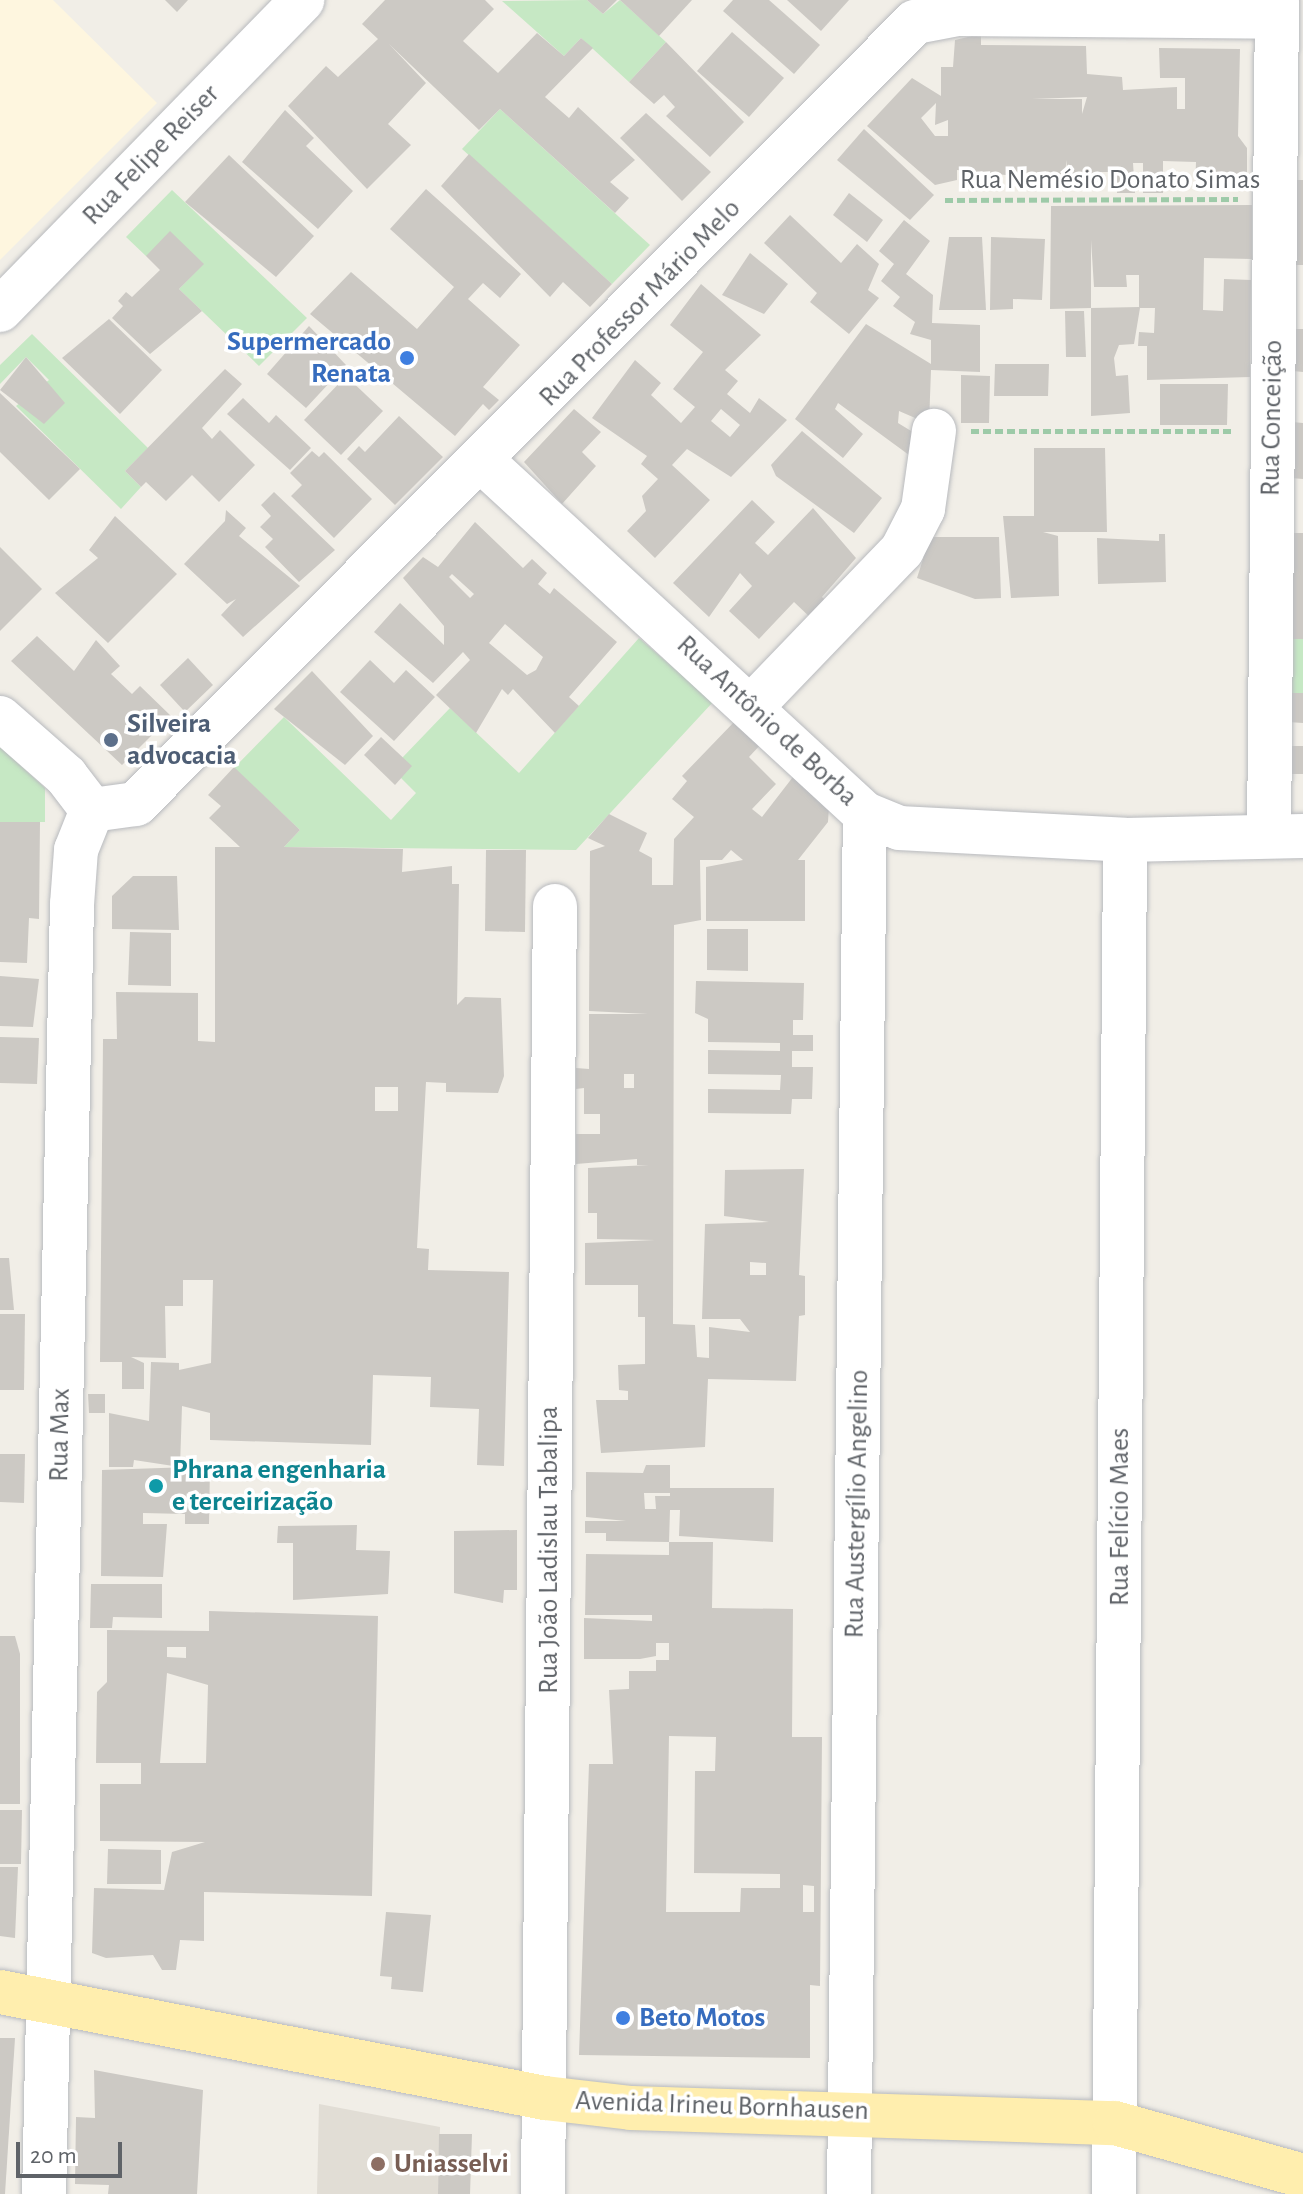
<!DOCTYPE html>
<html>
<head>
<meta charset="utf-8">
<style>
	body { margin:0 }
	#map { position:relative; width:1303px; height:2194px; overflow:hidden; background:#f1eee7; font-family:"Alegreya Sans",sans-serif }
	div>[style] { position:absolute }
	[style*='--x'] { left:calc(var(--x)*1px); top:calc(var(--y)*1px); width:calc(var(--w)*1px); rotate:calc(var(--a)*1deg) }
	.commercial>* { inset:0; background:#fef6df }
	.education>* { inset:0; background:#e1ddd5 }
	.green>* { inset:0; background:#c6e8c4 }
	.building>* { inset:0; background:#ccc9c4 }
	.path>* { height:5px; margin-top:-2.5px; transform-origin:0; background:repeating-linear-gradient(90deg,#9dcaa8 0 8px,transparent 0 12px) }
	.roads { filter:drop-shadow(0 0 2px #b8babe) drop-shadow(0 0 2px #b8babe) }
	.minor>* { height:44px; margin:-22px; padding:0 22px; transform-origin:22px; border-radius:22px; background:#fff }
	.major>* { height:44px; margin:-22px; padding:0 22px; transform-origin:22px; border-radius:22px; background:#ffeeae }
	.dots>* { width:22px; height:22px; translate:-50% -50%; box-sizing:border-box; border:4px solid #fff; border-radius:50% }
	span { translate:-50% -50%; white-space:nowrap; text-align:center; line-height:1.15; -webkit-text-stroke:7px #fff; paint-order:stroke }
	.street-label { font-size:28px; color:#5f6368 }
	.shop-label { font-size:28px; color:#366cbe; font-weight:700 }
	.right { translate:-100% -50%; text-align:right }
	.left { translate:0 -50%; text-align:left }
	.service-label { font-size:28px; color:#4e5e75; font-weight:700 }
	.culture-label { font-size:28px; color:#0d838f; font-weight:700 }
	.education-label { font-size:28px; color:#785e54; font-weight:700 }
	.scale { position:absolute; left:16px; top:2142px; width:106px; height:36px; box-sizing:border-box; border:4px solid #5f6368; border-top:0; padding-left:10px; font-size:24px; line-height:28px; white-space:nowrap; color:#5f6368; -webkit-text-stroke:6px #fff; paint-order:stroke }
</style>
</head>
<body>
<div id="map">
	<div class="commercial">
		<div style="clip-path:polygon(0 0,53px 0,157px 103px,0 260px)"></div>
	</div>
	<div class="education">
		<div style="clip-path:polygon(319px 2104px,440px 2127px,438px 2194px,317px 2194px)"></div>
	</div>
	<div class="green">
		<div style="clip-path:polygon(587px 0,603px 14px,620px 0,666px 42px,629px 82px,581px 38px,564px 56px,502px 1px)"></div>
		<div style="clip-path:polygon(500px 109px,650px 245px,612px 284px,462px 149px)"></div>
		<div style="clip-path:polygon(172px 190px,307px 318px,259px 366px,179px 289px,203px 264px,146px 256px,126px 237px)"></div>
		<div style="clip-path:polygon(32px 334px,148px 448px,125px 471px,141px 487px,121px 509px,16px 406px,49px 380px,26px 357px,0 384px,0 365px)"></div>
		<div style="clip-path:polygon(639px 638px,713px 702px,576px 850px,284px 847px,300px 830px,234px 768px,284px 717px,391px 820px,416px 793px,401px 778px,402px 758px,450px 708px,519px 773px)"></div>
		<div style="clip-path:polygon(1289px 639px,1303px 639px,1303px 693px,1289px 693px)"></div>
		<div style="clip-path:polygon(0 747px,45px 788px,45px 822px,0 822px)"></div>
	</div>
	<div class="building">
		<div style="clip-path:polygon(165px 0,188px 0,177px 12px)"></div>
		<div style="clip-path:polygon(385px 0,485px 0,494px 9px,463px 41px,498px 73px,537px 33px,564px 56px,581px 38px,593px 48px,545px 97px,569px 118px,578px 107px,635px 160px,610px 182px,629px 198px,615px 213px,500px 109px,479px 130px,389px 44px,426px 83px,388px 124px,411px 145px,367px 189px,288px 106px,326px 66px,338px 77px,378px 39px,362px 24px)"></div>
		<div style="clip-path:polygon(587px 0,617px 0,603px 14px)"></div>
		<div style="clip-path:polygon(620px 0,692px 0,659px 36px)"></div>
		<div style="clip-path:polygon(733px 0,769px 0,820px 45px,794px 74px,723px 11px)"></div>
		<div style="clip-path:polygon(787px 0,849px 0,821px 31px)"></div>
		<div style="clip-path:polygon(732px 32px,784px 78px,749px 117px,697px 71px)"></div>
		<div style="clip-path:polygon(evenodd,981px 34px,981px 45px,1086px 46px,1087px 74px,1122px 77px,1123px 90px,1177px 87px,1177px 109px,1185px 109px,1185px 78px,1160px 78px,1159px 48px,1240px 49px,1238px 136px,1247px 148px,1247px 190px,1195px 190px,1196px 162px,1163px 161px,1163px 193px,1143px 193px,1143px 163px,1133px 163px,1135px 193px,1117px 193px,1116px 172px,1101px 172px,1101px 185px,1066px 185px,1067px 160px,1063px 181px,957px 170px,957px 180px,935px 185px,867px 126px,912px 78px,941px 96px,941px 67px,953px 67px,955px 40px,981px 34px,1087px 97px,1082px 114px,1082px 99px,1032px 99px,1087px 97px,981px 34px,936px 103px,935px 125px,948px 120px,948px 136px,935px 136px,921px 118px,936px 103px)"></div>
		<div style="clip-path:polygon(666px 42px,744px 122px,710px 157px,666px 116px,675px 107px,664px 95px,654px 104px,629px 82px)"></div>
		<div style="clip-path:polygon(285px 110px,314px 138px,306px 146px,353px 191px,318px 229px,242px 162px)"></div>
		<div style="clip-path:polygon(646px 113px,711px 172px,682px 201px,620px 138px)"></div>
		<div style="clip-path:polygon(864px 129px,934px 195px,910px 220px,837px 160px)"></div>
		<div style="clip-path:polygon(469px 154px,612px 284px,590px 307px,563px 282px,550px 297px,441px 186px)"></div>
		<div style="clip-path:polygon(229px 155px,314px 236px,276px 277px,185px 202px)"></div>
		<div style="clip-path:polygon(1293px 180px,1303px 180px,1303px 265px,1292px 265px)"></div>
		<div style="clip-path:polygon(426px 189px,521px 274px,500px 298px,483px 283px,468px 299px,520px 345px,483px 387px,499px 400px,489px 410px,483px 404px,455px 436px,310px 314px,351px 272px,417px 329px,454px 287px,390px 229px)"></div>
		<div style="clip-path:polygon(849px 193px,883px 220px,867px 242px,833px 215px)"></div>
		<div style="clip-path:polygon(1252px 205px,1252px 259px,1204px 258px,1203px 310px,1223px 311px,1224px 279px,1251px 280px,1250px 377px,1147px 380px,1147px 346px,1138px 346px,1139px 332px,1154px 333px,1155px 308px,1140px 308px,1134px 344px,1119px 345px,1114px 358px,1116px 376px,1128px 375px,1130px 413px,1091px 416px,1091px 308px,1139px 307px,1139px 275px,1126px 275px,1127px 287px,1094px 287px,1091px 240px,1091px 308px,1050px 309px,1051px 206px)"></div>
		<div style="clip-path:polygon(790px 215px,841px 263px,857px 244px,879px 264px,868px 290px,879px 298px,849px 334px,810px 302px,817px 293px,764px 243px)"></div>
		<div style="clip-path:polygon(904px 220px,930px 241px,906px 274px,933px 295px,932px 323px,980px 325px,980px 372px,931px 370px,929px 424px,899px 411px,898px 423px,921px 437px,909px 455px,838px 403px,835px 409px,863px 434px,843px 458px,795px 419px,866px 324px,931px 364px,931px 340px,910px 334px,915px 322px,893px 306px,900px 297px,881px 281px,894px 264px,879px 251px)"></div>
		<div style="clip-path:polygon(170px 231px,204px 264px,179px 289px,202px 311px,150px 354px,112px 318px,123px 306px,118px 301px,126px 292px,132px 297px,160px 270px,146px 256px)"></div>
		<div style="clip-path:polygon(949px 237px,982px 237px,986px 310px,939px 310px)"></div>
		<div style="clip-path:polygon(991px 237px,1045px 239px,1042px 300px,1013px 299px,1013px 309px,990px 310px)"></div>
		<div style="clip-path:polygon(750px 253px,788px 284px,764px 314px,722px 295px)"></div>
		<div style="clip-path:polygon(evenodd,701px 284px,761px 335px,725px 370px,738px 381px,727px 394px,750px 413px,759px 398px,787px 420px,731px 477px,687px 449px,672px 465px,710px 500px,655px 558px,627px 531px,646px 511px,642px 496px,658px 479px,641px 464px,647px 456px,592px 418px,635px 360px,661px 383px,651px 395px,681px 423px,695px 407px,673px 389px,703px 352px,670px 325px,701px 284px,721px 409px,740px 425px,730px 437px,711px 421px,721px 409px)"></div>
		<div style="clip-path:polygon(1065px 311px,1084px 311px,1086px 357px,1066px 357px)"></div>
		<div style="clip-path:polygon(109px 319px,162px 370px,120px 414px,62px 358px)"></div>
		<div style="clip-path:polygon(309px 326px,346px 365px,306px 408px,267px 374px)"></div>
		<div style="clip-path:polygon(1293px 329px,1303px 329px,1303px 372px,1293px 371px)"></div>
		<div style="clip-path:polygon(26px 357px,65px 403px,44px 424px,0 390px)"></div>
		<div style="clip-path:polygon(995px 364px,1049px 364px,1048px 396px,994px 396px)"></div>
		<div style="clip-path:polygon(225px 369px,242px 384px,202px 428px,212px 439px,220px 430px,255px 465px,219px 502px,192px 475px,166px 501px,146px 482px,141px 487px,125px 471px)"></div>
		<div style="clip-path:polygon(961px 375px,990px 376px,989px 423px,961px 423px)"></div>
		<div style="clip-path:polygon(346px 376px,383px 411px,341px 455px,304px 420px)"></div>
		<div style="clip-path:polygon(1160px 384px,1228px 384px,1227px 425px,1160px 425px)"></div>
		<div style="clip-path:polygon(0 393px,80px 469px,49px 500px,0 452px)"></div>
		<div style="clip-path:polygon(243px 398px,269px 423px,276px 415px,311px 448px,290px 470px,227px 414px)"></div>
		<div style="clip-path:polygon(574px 409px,601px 432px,582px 452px,596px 466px,562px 504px,524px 462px)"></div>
		<div style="clip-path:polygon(399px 416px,443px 457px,395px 505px,347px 459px,359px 446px,365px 452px)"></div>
		<div style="clip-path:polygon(1292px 422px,1303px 423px,1303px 479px,1291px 478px)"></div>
		<div style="clip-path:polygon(802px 431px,882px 498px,854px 533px,776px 476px,771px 465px)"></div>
		<div style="clip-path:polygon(1034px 448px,1105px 448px,1107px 532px,1043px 532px,1058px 536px,1059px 596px,1011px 598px,1003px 516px,1034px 516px)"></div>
		<div style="clip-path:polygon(312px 451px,319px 457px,324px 452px,372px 499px,334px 538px,291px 496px,302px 485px,290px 473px)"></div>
		<div style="clip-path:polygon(274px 492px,335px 550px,299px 582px,265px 547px,273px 539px,260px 527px,271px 516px,261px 505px)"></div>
		<div style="clip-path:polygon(752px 500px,775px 522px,755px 543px,768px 555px,813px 508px,856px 558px,822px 597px,830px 605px,814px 621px,794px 602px,759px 639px,729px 611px,752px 586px,740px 573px,709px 617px,673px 583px)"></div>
		<div style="clip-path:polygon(226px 510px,246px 528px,239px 536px,300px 586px,243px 637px,221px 615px,236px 599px,227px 604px,184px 564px,225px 521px)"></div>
		<div style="clip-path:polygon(115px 516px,177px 574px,108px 643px,55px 593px,98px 558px,89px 550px)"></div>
		<div style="clip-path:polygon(evenodd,475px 522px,523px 568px,532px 559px,547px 573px,538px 584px,550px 594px,554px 588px,617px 642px,569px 697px,579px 706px,555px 733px,513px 689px,508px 695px,502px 689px,476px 733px,436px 695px,470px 660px,463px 652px,433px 683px,374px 632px,400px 603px,444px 645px,444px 626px,403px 578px,423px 557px,438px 567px,475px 522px,452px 574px,474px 594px,470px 598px,449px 577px,452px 574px,475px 522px,505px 624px,543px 657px,536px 670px,527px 675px,489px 643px,505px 624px)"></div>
		<div style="clip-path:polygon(1291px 533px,1303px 533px,1303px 639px,1284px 639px)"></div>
		<div style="clip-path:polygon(1159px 534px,1165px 534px,1166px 582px,1098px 584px,1097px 538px,1159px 541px)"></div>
		<div style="clip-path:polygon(930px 537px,999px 537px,1001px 598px,975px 599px,917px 578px)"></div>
		<div style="clip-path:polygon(0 547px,42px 589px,0 631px)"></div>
		<div style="clip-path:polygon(37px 636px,74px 671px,96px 640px,120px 666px,111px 674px,132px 694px,140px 686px,171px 716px,122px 765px,11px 661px)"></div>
		<div style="clip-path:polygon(188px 658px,213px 685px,185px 712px,160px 685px)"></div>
		<div style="clip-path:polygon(370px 660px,394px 683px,406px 670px,435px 697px,394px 741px,340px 692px)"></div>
		<div style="clip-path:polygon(312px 671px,373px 736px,345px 765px,274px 709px)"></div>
		<div style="clip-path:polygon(1289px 693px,1303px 693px,1303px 723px,1288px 722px)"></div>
		<div style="clip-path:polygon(evenodd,735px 721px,762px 743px,749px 757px,776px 784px,752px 809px,762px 817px,796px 773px,829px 807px,828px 822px,798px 860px,805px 860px,805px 921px,706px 921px,706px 867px,743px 860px,731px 850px,722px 860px,700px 860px,701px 920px,674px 925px,673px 1324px,695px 1325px,697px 1357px,709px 1358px,709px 1327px,750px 1332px,740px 1319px,702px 1319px,705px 1224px,769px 1222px,724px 1216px,725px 1170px,804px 1169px,799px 1275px,805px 1276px,805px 1315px,799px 1316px,796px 1381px,708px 1379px,705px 1447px,601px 1453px,596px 1400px,628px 1400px,628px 1391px,619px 1390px,618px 1365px,645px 1364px,645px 1317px,638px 1317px,638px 1285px,585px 1285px,585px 1243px,655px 1240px,597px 1239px,597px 1213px,588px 1213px,588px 1168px,649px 1165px,637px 1165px,637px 1159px,576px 1164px,576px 1134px,600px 1134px,600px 1114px,584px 1114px,584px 1088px,576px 1089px,576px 1068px,589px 1069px,589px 1014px,648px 1014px,589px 1011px,590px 851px,605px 846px,588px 838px,609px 814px,647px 833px,639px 851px,652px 858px,652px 885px,673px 885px,674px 839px,694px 817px,672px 799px,687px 781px,682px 776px,735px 721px,624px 1074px,634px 1074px,634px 1088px,624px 1088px,624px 1074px,735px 721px,750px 1262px,766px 1263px,766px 1275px,750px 1275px,750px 1262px)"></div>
		<div style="clip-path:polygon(381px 737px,412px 766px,395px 785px,364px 755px)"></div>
		<div style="clip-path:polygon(1288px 746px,1303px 746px,1303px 774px,1288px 774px)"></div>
		<div style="clip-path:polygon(evenodd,234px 767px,300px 830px,284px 847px,403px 849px,402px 872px,452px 866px,452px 884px,459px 884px,457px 1005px,465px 997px,501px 998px,504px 1076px,498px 1093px,446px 1092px,446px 1083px,426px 1082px,417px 1248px,429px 1249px,428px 1270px,509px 1272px,504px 1466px,477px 1465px,479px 1409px,430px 1407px,431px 1377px,373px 1375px,371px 1445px,210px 1440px,210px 1413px,182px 1406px,180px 1467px,134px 1460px,133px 1467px,109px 1467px,109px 1413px,149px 1421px,151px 1362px,179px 1363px,179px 1370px,211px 1363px,213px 1280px,183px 1280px,183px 1306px,165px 1306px,166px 1358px,131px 1357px,144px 1363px,144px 1389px,122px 1389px,122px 1362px,100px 1362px,103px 1039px,117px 1039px,116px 992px,198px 993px,198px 1041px,215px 1042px,215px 847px,240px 847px,209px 818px,221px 806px,208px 795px,234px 767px,375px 1087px,398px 1087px,398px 1111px,375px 1111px,375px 1087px)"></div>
		<div style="clip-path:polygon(0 822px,40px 822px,39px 919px,29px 918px,27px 963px,0 962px)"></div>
		<div style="clip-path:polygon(486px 850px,526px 850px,525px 932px,485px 931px)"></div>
		<div style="clip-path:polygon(133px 876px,177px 876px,179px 930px,112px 929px,112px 896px)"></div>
		<div style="clip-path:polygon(707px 929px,748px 929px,748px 971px,707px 970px)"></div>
		<div style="clip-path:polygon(130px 932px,171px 933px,171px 986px,128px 985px)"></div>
		<div style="clip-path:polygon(0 976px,39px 979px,33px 1027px,0 1026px)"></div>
		<div style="clip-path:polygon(696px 981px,804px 983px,803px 1020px,793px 1020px,793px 1035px,813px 1035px,813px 1051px,792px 1051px,792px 1067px,813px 1067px,812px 1099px,792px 1099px,791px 1114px,708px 1113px,708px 1089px,780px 1090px,781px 1075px,708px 1074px,708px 1050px,780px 1051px,780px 1043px,708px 1042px,708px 1019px,695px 1013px)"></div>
		<div style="clip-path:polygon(0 1037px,39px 1038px,37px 1084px,0 1083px)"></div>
		<div style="clip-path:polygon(0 1258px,9px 1258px,14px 1310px,0 1310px)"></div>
		<div style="clip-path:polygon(0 1314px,25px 1314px,24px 1390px,0 1390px)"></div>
		<div style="clip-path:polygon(88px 1394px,105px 1394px,105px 1413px,89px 1413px)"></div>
		<div style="clip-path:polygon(0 1454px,25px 1454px,24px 1503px,0 1502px)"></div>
		<div style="clip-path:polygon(evenodd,646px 1465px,670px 1465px,670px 1488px,774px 1488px,773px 1542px,679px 1536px,680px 1510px,670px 1510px,669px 1542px,606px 1541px,606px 1533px,585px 1533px,585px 1521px,626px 1521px,586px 1517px,586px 1472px,643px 1473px,646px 1465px,644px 1493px,670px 1493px,670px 1496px,655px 1496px,656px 1509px,645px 1509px,644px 1493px)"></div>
		<div style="clip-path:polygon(191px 1467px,210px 1467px,209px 1524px,185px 1524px,185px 1514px,143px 1513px,143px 1524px,167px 1524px,163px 1577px,101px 1576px,102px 1470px)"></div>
		<div style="clip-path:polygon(357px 1525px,356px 1550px,390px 1551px,388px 1594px,293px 1600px,293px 1543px,277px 1543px,278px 1526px)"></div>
		<div style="clip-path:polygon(517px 1530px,517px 1590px,504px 1590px,503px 1603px,454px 1593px,454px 1531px)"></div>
		<div style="clip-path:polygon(evenodd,669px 1542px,713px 1542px,712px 1608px,793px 1609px,792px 1737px,822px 1737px,820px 1986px,810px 1985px,810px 2058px,579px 2055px,589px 1764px,613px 1764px,609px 1690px,629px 1689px,629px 1671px,656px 1671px,656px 1660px,669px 1660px,669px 1643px,656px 1643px,656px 1656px,640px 1659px,584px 1659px,584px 1618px,652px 1621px,652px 1615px,585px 1615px,586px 1554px,669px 1555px,669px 1542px,669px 1736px,716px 1737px,715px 1771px,695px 1771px,694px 1873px,780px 1874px,780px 1888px,741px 1888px,740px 1912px,666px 1912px,669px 1736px,669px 1542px,803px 1885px,814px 1886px,814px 1912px,803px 1912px,803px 1885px)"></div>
		<div style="clip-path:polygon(91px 1584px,162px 1584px,162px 1618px,113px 1617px,112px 1628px,90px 1628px)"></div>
		<div style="clip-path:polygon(evenodd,209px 1611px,378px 1616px,372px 1896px,204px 1892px,204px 1941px,180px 1940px,176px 1970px,162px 1970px,153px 1955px,106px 1958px,92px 1953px,94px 1888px,164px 1890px,172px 1852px,205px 1842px,100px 1841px,100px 1784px,141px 1784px,141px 1763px,96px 1763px,97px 1692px,107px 1682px,107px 1630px,209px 1631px,209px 1611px,167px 1647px,186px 1647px,186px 1658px,167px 1657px,167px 1647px,209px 1611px,167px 1673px,208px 1685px,206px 1763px,160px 1763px,167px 1673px)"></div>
		<div style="clip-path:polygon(0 1636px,15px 1636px,20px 1654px,20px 1804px,0 1804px)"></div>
		<div style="clip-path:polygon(0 1810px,22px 1810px,21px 1864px,0 1864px)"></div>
		<div style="clip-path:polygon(108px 1849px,161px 1850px,161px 1884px,107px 1884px)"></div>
		<div style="clip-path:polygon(0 1867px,18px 1867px,15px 1938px,0 1936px)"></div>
		<div style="clip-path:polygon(386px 1912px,431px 1915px,423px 1992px,391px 1989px,392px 1977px,380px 1976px)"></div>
		<div style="clip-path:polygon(0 2038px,15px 2038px,5px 2194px,0 2194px)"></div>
		<div style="clip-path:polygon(94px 2070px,203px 2090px,197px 2194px,108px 2194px,109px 2185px,75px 2184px,76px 2117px,95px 2118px)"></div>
		<div style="clip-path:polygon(439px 2134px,472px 2134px,470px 2194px,438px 2194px)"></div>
	</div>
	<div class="path">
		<div style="--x:945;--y:200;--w:293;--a:-0.2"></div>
		<div style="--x:971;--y:431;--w:262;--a:0"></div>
	</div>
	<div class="roads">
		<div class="minor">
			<div style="--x:0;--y:310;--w:433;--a:-45.7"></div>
			<div style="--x:483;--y:462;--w:519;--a:42.66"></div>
			<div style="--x:865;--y:814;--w:37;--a:22"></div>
			<div style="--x:899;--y:828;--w:226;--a:3"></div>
			<div style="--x:1125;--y:840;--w:178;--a:-1.3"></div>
			<div style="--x:753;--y:705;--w:215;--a:-46.1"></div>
			<div style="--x:902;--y:550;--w:46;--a:-62.9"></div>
			<div style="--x:923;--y:509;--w:79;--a:-82"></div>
			<div style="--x:0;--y:718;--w:88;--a:41.3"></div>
			<div style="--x:66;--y:776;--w:43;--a:52.6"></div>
			<div style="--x:92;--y:810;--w:43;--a:111.8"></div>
			<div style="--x:76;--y:850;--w:54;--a:94.2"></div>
			<div style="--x:72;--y:904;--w:1290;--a:91.24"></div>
			<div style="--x:92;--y:810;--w:44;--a:-7.8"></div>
			<div style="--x:136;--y:804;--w:1104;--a:-45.11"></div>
			<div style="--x:915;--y:22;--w:44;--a:-10.5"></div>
			<div style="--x:958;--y:14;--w:318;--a:0.5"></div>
			<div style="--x:1269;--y:835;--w:835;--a:-89.45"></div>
			<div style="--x:543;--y:2194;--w:1288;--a:-89.47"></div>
			<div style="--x:849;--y:2194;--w:1380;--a:-89.34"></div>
			<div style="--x:1114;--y:2194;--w:1354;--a:-89.53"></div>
		</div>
		<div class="major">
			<div style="--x:0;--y:1992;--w:555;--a:11.01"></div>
			<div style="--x:545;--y:2098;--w:87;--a:6.6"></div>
			<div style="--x:631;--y:2108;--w:484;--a:1.8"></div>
			<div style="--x:1115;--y:2123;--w:195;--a:15.7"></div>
		</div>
	</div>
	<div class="dots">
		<div style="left:407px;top:358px;background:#3f7fe0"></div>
		<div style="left:111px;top:740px;background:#5c6f8a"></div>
		<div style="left:156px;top:1486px;background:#0f9aa8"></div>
		<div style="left:623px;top:2018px;background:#3f7fe0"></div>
		<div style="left:378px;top:2164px;background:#8d6e63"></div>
	</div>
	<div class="street-label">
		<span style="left:151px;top:155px;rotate:-46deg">Rua Felipe Reiser</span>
		<span style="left:1110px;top:180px">Rua Nemésio Donato Simas</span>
		<span style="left:640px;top:303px;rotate:-46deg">Rua Professor Mário Melo</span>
		<span style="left:1272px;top:418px;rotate:-89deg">Rua Conceição</span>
		<span style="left:767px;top:721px;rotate:43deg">Rua Antônio de Borba</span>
		<span style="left:60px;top:1435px;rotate:-89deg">Rua Max</span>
		<span style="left:857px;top:1504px;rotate:-89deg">Rua Austergílio Angelino</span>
		<span style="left:1120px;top:1517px;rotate:-90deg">Rua Felício Maes</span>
		<span style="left:549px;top:1550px;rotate:-90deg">Rua João Ladislau Tabalipa</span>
		<span style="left:722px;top:2106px;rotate:2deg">Avenida Irineu Bornhausen</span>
	</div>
	<div class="shop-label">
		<span class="right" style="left:391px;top:358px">Supermercado<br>Renata</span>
		<span class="left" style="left:639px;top:2018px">Beto Motos</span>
	</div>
	<div class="service-label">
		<span class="left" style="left:127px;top:740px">Silveira<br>advocacia</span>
	</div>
	<div class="culture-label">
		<span class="left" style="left:172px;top:1486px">Phrana engenharia<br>e terceirização</span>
	</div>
	<div class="education-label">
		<span class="left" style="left:394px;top:2164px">Uniasselvi</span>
	</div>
	<div class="scale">20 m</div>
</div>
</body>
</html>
